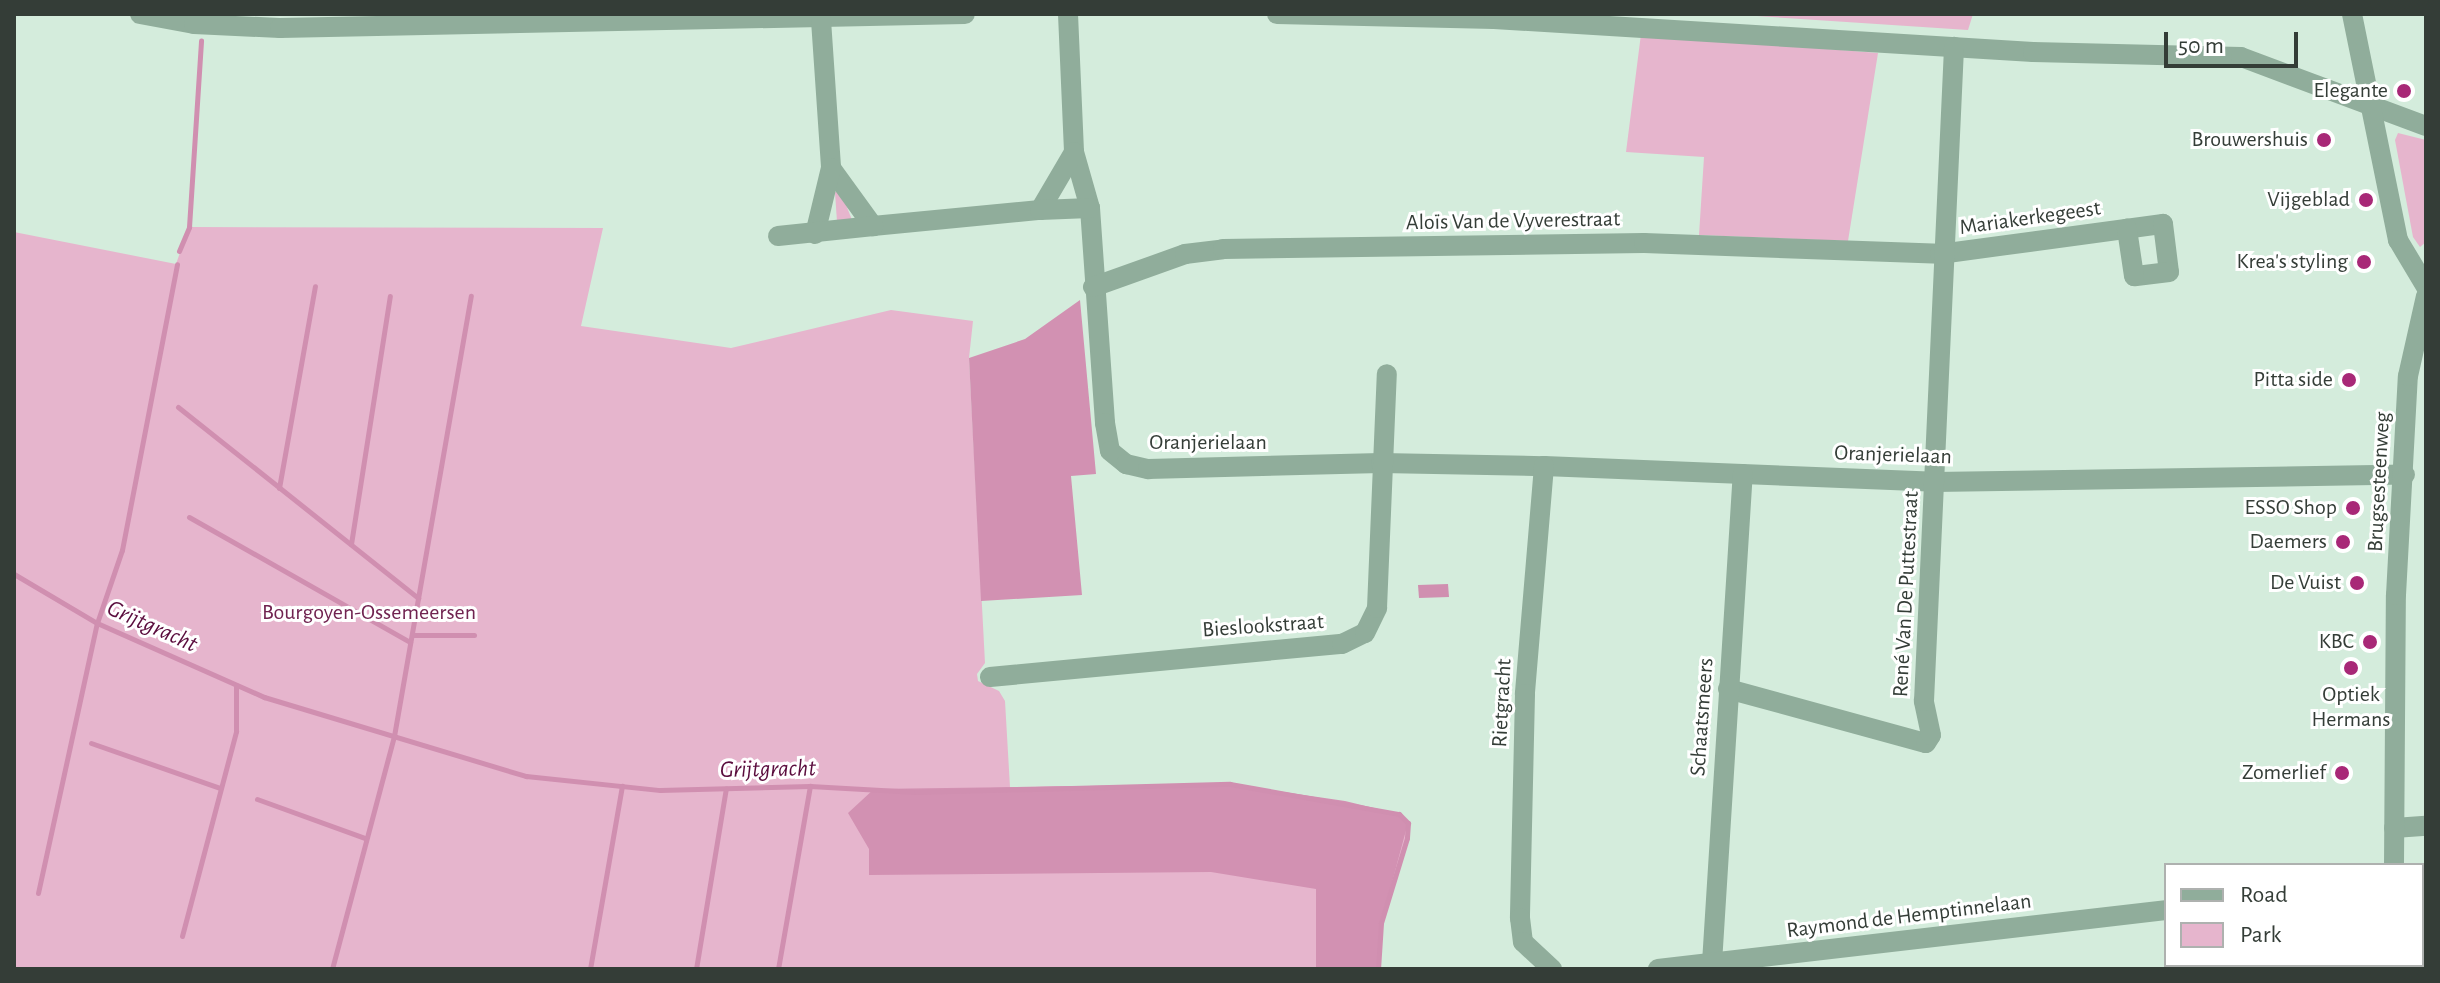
<!DOCTYPE html>
<html>
<head>
<meta charset="utf-8">
<style>
	body { margin:0 }
	#map { position:relative; width:2440px; height:983px; overflow:hidden; background:#d4ecdc; font-family:"Alegreya Sans",sans-serif }
	div>[style] { position:absolute }
	[style*='--x'] { left:calc(var(--x)*1px); top:calc(var(--y)*1px); width:calc(var(--w)*1px); rotate:calc(var(--a)*1deg) }
	.green>* { inset:0; background:#e6b5cd }
	.forest>* { inset:0; background:#d291b2 }
	.water>* { inset:0; background:#d08fb0 }
	.stream>* { height:5px; margin:-2.5px; padding:0 2.5px; transform-origin:2.5px; border-radius:2.5px; background:#d08fb0 }
	.minor>* { height:20px; margin:-10px; padding:0 10px; transform-origin:10px; border-radius:10px; background:#90ad9b }
	.dots>* { width:22px; height:22px; translate:-50% -50%; box-sizing:border-box; border:4px solid #fff; border-radius:50% }
	span { translate:-50% -50%; white-space:nowrap; text-align:center; line-height:1.15; -webkit-text-stroke:6px #fff; paint-order:stroke }
	.poi-label { font-size:22px; color:#343d37 }
	.right { translate:-100% -50%; text-align:right }
	.street-label { font-size:22px; color:#343d37 }
	.park-label { font-size:22px; color:#702350 }
	.water-label { font-size:24px; color:#5a0c3d; font-style:italic }
	.frame { position:absolute; inset:0; border:16px solid #343d37; pointer-events:none }
	.legend { position:absolute; left:2164px; top:863px; width:260px; height:104px; box-sizing:border-box; background:#fff; border:2px solid #aeb1af; margin:0; padding:10px 14px; list-style:none; font-size:24px; color:#343d37 }
	.legend li { display:flex; align-items:center; gap:16px; height:40px }
	.legend b { width:40px; border:2px solid #aeb1af }
	.scale { position:absolute; left:2164px; top:32px; width:134px; height:36px; box-sizing:border-box; border:4px solid #343d37; border-top:0; padding-left:10px; font-size:24px; line-height:28px; white-space:nowrap; color:#343d37; -webkit-text-stroke:6px #fff; paint-order:stroke }
</style>
</head>
<body>
<div id="map">
	<div class="green">
		<div style="clip-path:polygon(1727px 14px,1973px 14px,1968px 30px)"></div>
		<div style="clip-path:polygon(1641px 34px,1878px 53px,1848px 241px,1699px 235px,1704px 157px,1626px 152px)"></div>
		<div style="clip-path:polygon(2398px 133px,2426px 140px,2426px 242px,2420px 247px,2413px 237px,2395px 140px)"></div>
		<div style="clip-path:polygon(835px 192px,841px 192px,852px 220px,837px 222px)"></div>
		<div style="clip-path:polygon(189px 227px,603px 228px,581px 326px,731px 348px,891px 310px,973px 321px,969px 358px,985px 663px,977px 674px,978px 681px,999px 691px,1005px 701px,1010px 787px,1230px 784px,1399px 814px,1408px 823px,1407px 838px,1381px 923px,1378px 969px,14px 969px,14px 232px,176px 264px)"></div>
	</div>
	<div class="forest">
		<div style="clip-path:polygon(1080px 300px,1096px 474px,1071px 476px,1082px 595px,981px 601px,969px 358px,1025px 339px)"></div>
		<div style="clip-path:polygon(1230px 784px,1345px 801px,1399px 814px,1408px 823px,1381px 923px,1378px 969px,1316px 969px,1316px 889px,1211px 872px,869px 875px,869px 849px,848px 813px,874px 789px)"></div>
	</div>
	<div class="water">
		<div style="clip-path:polygon(1448px 584px,1449px 597px,1419px 598px,1418px 585px)"></div>
	</div>
	<div class="stream">
		<div style="--x:179;--y:251;--w:26;--a:-67"></div>
		<div style="--x:189;--y:227;--w:187;--a:-86.3"></div>
		<div style="--x:178;--y:407;--w:307;--a:38.5"></div>
		<div style="--x:279;--y:488;--w:205;--a:-79.9"></div>
		<div style="--x:189;--y:517;--w:254;--a:29.5"></div>
		<div style="--x:351;--y:544;--w:251;--a:-81.1"></div>
		<div style="--x:14;--y:574;--w:96;--a:30.6"></div>
		<div style="--x:97;--y:623;--w:183;--a:23.9"></div>
		<div style="--x:264;--y:697;--w:274;--a:16.8"></div>
		<div style="--x:526;--y:776;--w:135;--a:6"></div>
		<div style="--x:660;--y:790;--w:150;--a:-1.5"></div>
		<div style="--x:810;--y:786;--w:106;--a:3.2"></div>
		<div style="--x:916;--y:792;--w:314;--a:-1.5"></div>
		<div style="--x:1230;--y:784;--w:172;--a:10.1"></div>
		<div style="--x:1399;--y:814;--w:13;--a:45"></div>
		<div style="--x:1408;--y:823;--w:15;--a:94"></div>
		<div style="--x:1407;--y:838;--w:89;--a:107"></div>
		<div style="--x:1381;--y:923;--w:46;--a:93.7"></div>
		<div style="--x:412;--y:635;--w:62;--a:0"></div>
		<div style="--x:91;--y:743;--w:137;--a:19.2"></div>
		<div style="--x:257;--y:799;--w:115;--a:19.9"></div>
		<div style="--x:38;--y:893;--w:276;--a:-77.7"></div>
		<div style="--x:97;--y:623;--w:77;--a:-71.1"></div>
		<div style="--x:122;--y:550;--w:291;--a:-79.1"></div>
		<div style="--x:182;--y:936;--w:212;--a:-75.2"></div>
		<div style="--x:236;--y:731;--w:46;--a:-90"></div>
		<div style="--x:332;--y:969;--w:241;--a:-75.1"></div>
		<div style="--x:394;--y:736;--w:447;--a:-80.1"></div>
		<div style="--x:590;--y:969;--w:186;--a:-80.1"></div>
		<div style="--x:696;--y:969;--w:183;--a:-80.6"></div>
		<div style="--x:778;--y:969;--w:186;--a:-80.1"></div>
	</div>
	<div class="minor">
		<div style="--x:140;--y:14;--w:55;--a:10.5"></div>
		<div style="--x:194;--y:24;--w:86;--a:2.7"></div>
		<div style="--x:280;--y:28;--w:685;--a:-1.17"></div>
		<div style="--x:1068;--y:14;--w:138;--a:87.5"></div>
		<div style="--x:1074;--y:152;--w:58;--a:74.1"></div>
		<div style="--x:1090;--y:208;--w:216;--a:86"></div>
		<div style="--x:1105;--y:423;--w:28;--a:80"></div>
		<div style="--x:1110;--y:451;--w:21;--a:39"></div>
		<div style="--x:1126;--y:464;--w:23;--a:13"></div>
		<div style="--x:1148;--y:469;--w:233;--a:-1.5"></div>
		<div style="--x:1381;--y:463;--w:163;--a:1.1"></div>
		<div style="--x:1544;--y:466;--w:391;--a:2.3"></div>
		<div style="--x:1935;--y:482;--w:470;--a:-0.9"></div>
		<div style="--x:1277;--y:14;--w:217;--a:1.3"></div>
		<div style="--x:1494;--y:19;--w:540;--a:3.5"></div>
		<div style="--x:2033;--y:52;--w:208;--a:1.4"></div>
		<div style="--x:2241;--y:57;--w:197;--a:20.5"></div>
		<div style="--x:2352;--y:14;--w:231;--a:78.5"></div>
		<div style="--x:2398;--y:240;--w:55;--a:59.2"></div>
		<div style="--x:821;--y:20;--w:148;--a:86.1"></div>
		<div style="--x:831;--y:168;--w:72;--a:54.1"></div>
		<div style="--x:873;--y:226;--w:168;--a:-5.5"></div>
		<div style="--x:1040;--y:210;--w:67;--a:-59.6"></div>
		<div style="--x:1040;--y:210;--w:50;--a:-2.3"></div>
		<div style="--x:815;--y:234;--w:68;--a:-76.4"></div>
		<div style="--x:778;--y:236;--w:96;--a:-6"></div>
		<div style="--x:1093;--y:287;--w:98;--a:-19.7"></div>
		<div style="--x:1185;--y:254;--w:38;--a:-7"></div>
		<div style="--x:1223;--y:249;--w:421;--a:-0.8"></div>
		<div style="--x:1644;--y:243;--w:296;--a:2.1"></div>
		<div style="--x:1940;--y:254;--w:225;--a:-7.7"></div>
		<div style="--x:2163;--y:224;--w:48;--a:82.9"></div>
		<div style="--x:2169;--y:272;--w:35;--a:173"></div>
		<div style="--x:2134;--y:276;--w:48;--a:-98.5"></div>
		<div style="--x:1544;--y:466;--w:229;--a:94.8"></div>
		<div style="--x:1525;--y:694;--w:224;--a:91.3"></div>
		<div style="--x:1520;--y:918;--w:24;--a:83"></div>
		<div style="--x:1523;--y:942;--w:40;--a:43"></div>
		<div style="--x:990;--y:677;--w:354;--a:-5.4"></div>
		<div style="--x:1342;--y:644;--w:25;--a:-26"></div>
		<div style="--x:1365;--y:633;--w:28;--a:-64"></div>
		<div style="--x:1377;--y:608;--w:234;--a:-87.6"></div>
		<div style="--x:1728;--y:689;--w:205;--a:15.3"></div>
		<div style="--x:1926;--y:743;--w:9;--a:-58"></div>
		<div style="--x:1931;--y:735;--w:35;--a:-102"></div>
		<div style="--x:1924;--y:701;--w:655;--a:-87.37"></div>
		<div style="--x:2394;--y:828;--w:32;--a:-4"></div>
		<div style="--x:2394;--y:865;--w:270;--a:-89.6"></div>
		<div style="--x:2396;--y:595;--w:219;--a:-86.9"></div>
		<div style="--x:2408;--y:376;--w:82;--a:-77.3"></div>
		<div style="--x:1712;--y:963;--w:490;--a:-86.4"></div>
		<div style="--x:2406;--y:965;--w:4;--a:76"></div>
		<div style="--x:1658;--y:969;--w:511;--a:-6.62"></div>
	</div>
	<div class="dots">
		<div style="left:2404px;top:91px;background:#a82877"></div>
		<div style="left:2324px;top:140px;background:#a82877"></div>
		<div style="left:2366px;top:200px;background:#a82877"></div>
		<div style="left:2364px;top:262px;background:#a82877"></div>
		<div style="left:2349px;top:380px;background:#a82877"></div>
		<div style="left:2353px;top:508px;background:#a82877"></div>
		<div style="left:2343px;top:542px;background:#a82877"></div>
		<div style="left:2357px;top:583px;background:#a82877"></div>
		<div style="left:2370px;top:642px;background:#a82877"></div>
		<div style="left:2351px;top:668px;background:#a82877"></div>
		<div style="left:2342px;top:773px;background:#a82877"></div>
	</div>
	<div class="poi-label">
		<span class="right" style="left:2388px;top:91px">Elegante</span>
		<span class="right" style="left:2308px;top:140px">Brouwershuis</span>
		<span class="right" style="left:2350px;top:200px">Vijgeblad</span>
		<span class="right" style="left:2348px;top:262px">Krea's styling</span>
		<span class="right" style="left:2333px;top:380px">Pitta side</span>
		<span class="right" style="left:2337px;top:508px">ESSO Shop</span>
		<span class="right" style="left:2327px;top:542px">Daemers</span>
		<span class="right" style="left:2341px;top:583px">De Vuist</span>
		<span class="right" style="left:2354px;top:642px">KBC</span>
		<span style="left:2351px;top:707px">Optiek<br>Hermans</span>
		<span class="right" style="left:2326px;top:773px">Zomerlief</span>
	</div>
	<div class="street-label">
		<span style="left:2030px;top:218px;rotate:-8deg">Mariakerkegeest</span>
		<span style="left:1513px;top:221px;rotate:-1deg">Aloïs Van de Vyverestraat</span>
		<span style="left:1208px;top:443px">Oranjerielaan</span>
		<span style="left:1893px;top:455px;rotate:2deg">Oranjerielaan</span>
		<span style="left:2379px;top:482px;rotate:-87deg">Brugsesteenweg</span>
		<span style="left:1906px;top:594px;rotate:-87deg">René Van De Puttestraat</span>
		<span style="left:1263px;top:626px;rotate:-4deg">Bieslookstraat</span>
		<span style="left:1502px;top:703px;rotate:-87deg">Rietgracht</span>
		<span style="left:1702px;top:717px;rotate:-86deg">Schaatsmeers</span>
		<span style="left:1909px;top:916px;rotate:-7deg">Raymond de Hemptinnelaan</span>
	</div>
	<div class="park-label">
		<span style="left:369px;top:613px">Bourgoyen-Ossemeersen</span>
	</div>
	<div class="water-label">
		<span style="left:152px;top:627px;rotate:24deg">Grijtgracht</span>
		<span style="left:768px;top:770px;rotate:-1deg">Grijtgracht</span>
	</div>
	<div class="frame"></div>
	<ul class="legend">
	<li><b style="height:10px;background:#90ad9b"></b>Road</li>
	<li><b style="height:22px;background:#e6b5cd"></b>Park</li>
	</ul>
	<div class="scale">50 m</div>
</div>
</body>
</html>
